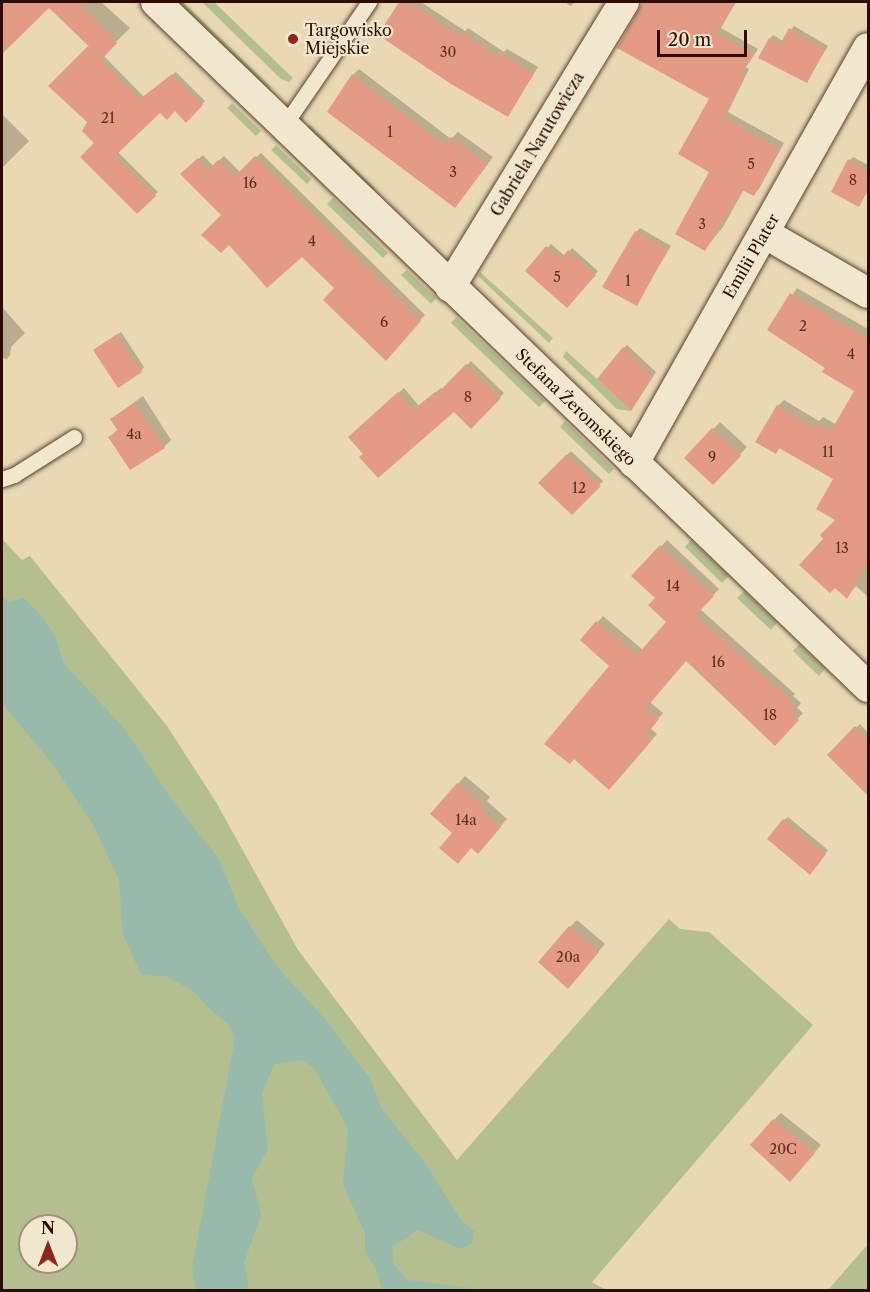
<!DOCTYPE html>
<html>
<head>
<meta charset="utf-8">
<style>
	body { margin:0 }
	#map { position:relative; width:870px; height:1292px; overflow:hidden; background:#e9d8b3; font-family:"Libre Caslon Text",serif }
	div>[style] { position:absolute }
	[style*='--x'] { left:calc(var(--x)*1px); top:calc(var(--y)*1px); width:calc(var(--w)*1px); rotate:calc(var(--a)*1deg) }
	.green>* { inset:0; background:#b3bf8f }
	.water>* { inset:0; background:#97baab }
	.shadow>* { inset:0; background:#0003 }
	.building>* { inset:0; background:#e49b85 }
	.roads { filter:drop-shadow(0 0 2px #5c402e) drop-shadow(0 0 2px #5c402e) }
	.service>* { height:15px; margin:-7.5px; padding:0 7.5px; transform-origin:7.5px; border-radius:7.5px; background:#f1e6ce }
	.minor>* { height:30px; margin:-15px; padding:0 15px; transform-origin:15px; border-radius:15px; background:#f1e6ce }
	.dots>* { width:16px; height:16px; translate:-50% -50%; box-sizing:border-box; border:3px solid #f1e6ce; border-radius:50% }
	span { translate:-50% -50%; white-space:nowrap; text-align:center; line-height:1.15; -webkit-text-stroke:4.5px #f1e6ce; paint-order:stroke }
	.number-label { font-size:14px; color:#5b3022 }
	.number-label span { -webkit-text-stroke-width:0 }
	.poi-label { font-size:16px; color:#2d0d01 }
	.left { translate:0 -50%; text-align:left }
	.street-label { font-size:16px; color:#2d0d01 }
	.frame { position:absolute; inset:0; border:3px solid #2d0d01; pointer-events:none }
	.north { position:absolute; left:18px; top:1214px; width:60px; height:60px; box-sizing:border-box; background:#f1e6ce; border:2px solid #a38f7c; border-radius:50%; rotate:0deg; font-size:16px; font-weight:700; line-height:24px; text-align:center; color:#2d0d01 }
	.north::after { content:''; display:block; margin:auto; width:21px; height:27px; background:#8f2418; clip-path:polygon(50% 0,100% 100%,50% 72%,0 100%) }
	.scale { position:absolute; left:657px; top:30px; width:90px; height:27px; box-sizing:border-box; border:3px solid #2d0d01; border-top:0; padding-left:8px; font-size:18px; line-height:21px; white-space:nowrap; color:#2d0d01; -webkit-text-stroke:4px #f1e6ce; paint-order:stroke }
</style>
</head>
<body>
<div id="map">
	<div class="green">
		<div style="clip-path:polygon(172px 2px,183px 2px,270px 86px,271px 94px)"></div>
		<div style="clip-path:polygon(202px 2px,214px 2px,293px 78px,289px 82px,281px 79px)"></div>
		<div style="clip-path:polygon(232px 103px,261px 131px,256px 136px,227px 108px)"></div>
		<div style="clip-path:polygon(310px 125px,375px 188px,369px 192px,307px 127px)"></div>
		<div style="clip-path:polygon(276px 145px,311px 179px,307px 184px,271px 150px)"></div>
		<div style="clip-path:polygon(333px 198px,388px 253px,383px 258px,327px 204px)"></div>
		<div style="clip-path:polygon(407px 270px,436px 298px,431px 304px,401px 275px)"></div>
		<div style="clip-path:polygon(480px 272px,553px 338px,549px 343px,478px 276px)"></div>
		<div style="clip-path:polygon(456px 317px,545px 401px,539px 407px,451px 323px)"></div>
		<div style="clip-path:polygon(566px 351px,597px 379px,631px 411px,617px 409px,563px 357px)"></div>
		<div style="clip-path:polygon(565px 421px,614px 469px,609px 474px,560px 427px)"></div>
		<div style="clip-path:polygon(evenodd,2px 539px,22px 560px,30px 556px,167px 726px,216px 802px,298px 950px,457px 1160px,669px 919px,680px 929px,709px 932px,813px 1025px,592px 1282px,606px 1290px,2px 1290px,2px 539px,30px 1226px,66px 1226px,66px 1262px,30px 1262px,30px 1226px)"></div>
		<div style="clip-path:polygon(691px 540px,729px 576px,722px 583px,685px 547px)"></div>
		<div style="clip-path:polygon(744px 591px,777px 623px,771px 630px,737px 598px)"></div>
		<div style="clip-path:polygon(799px 644px,825px 669px,819px 676px,793px 651px)"></div>
		<div style="clip-path:polygon(868px 1244px,868px 1290px,828px 1290px)"></div>
	</div>
	<div class="water">
		<div style="clip-path:polygon(2px 596px,9px 602px,24px 598px,42px 616px,55px 636px,64px 664px,123px 727px,172px 800px,219px 859px,239px 909px,278px 968px,324px 1018px,371px 1080px,381px 1108px,423px 1160px,463px 1223px,474px 1231px,472px 1243px,461px 1249px,418px 1230px,392px 1247px,394px 1265px,408px 1280px,486px 1290px,382px 1290px,376px 1268px,365px 1252px,365px 1233px,343px 1185px,348px 1128px,315px 1070px,302px 1060px,274px 1064px,262px 1094px,268px 1149px,252px 1178px,261px 1215px,244px 1263px,249px 1290px,196px 1290px,192px 1268px,235px 1038px,228px 1023px,212px 1011px,192px 990px,165px 976px,141px 975px,123px 934px,119px 880px,94px 826px,54px 766px,2px 703px)"></div>
	</div>
	<div class="shadow">
		<div style="clip-path:polygon(2px 2px,101px 2px,130px 28px,103px 55px,144px 97px,176px 72px,205px 101px,186px 120px,175px 109px,160px 110px,118px 152px,158px 192px,137px 212px,96px 143px,89px 122px,51px 85px,90px 46px,49px 6px,4px 50px,2px 48px)"></div>
		<div style="clip-path:polygon(401px 2px,421px 2px,465px 31px,468px 28px,504px 52px,507px 49px,538px 67px,508px 115px,380px 35px)"></div>
		<div style="clip-path:polygon(564px 2px,575px 2px,571px 6px)"></div>
		<div style="clip-path:polygon(644px 2px,736px 2px,721px 28px,758px 49px,746px 67px,749px 69px,728px 112px,784px 143px,759px 189px,754px 194px,744px 189px,723px 227px,705px 249px,711px 171px,711px 98px,619px 47px)"></div>
		<div style="clip-path:polygon(794px 26px,828px 46px,806px 82px,770px 39px,773px 35px,783px 41px)"></div>
		<div style="clip-path:polygon(359px 69px,451px 139px,458px 132px,493px 157px,455px 206px,353px 75px)"></div>
		<div style="clip-path:polygon(2px 114px,29px 141px,2px 168px)"></div>
		<div style="clip-path:polygon(261px 153px,425px 315px,390px 354px,336px 288px,302px 255px,223px 215px,182px 174px,203px 155px,213px 166px,224px 156px,240px 172px)"></div>
		<div style="clip-path:polygon(853px 157px,868px 165px,868px 191px,859px 205px,850px 160px)"></div>
		<div style="clip-path:polygon(640px 228px,671px 246px,636px 304px,636px 232px)"></div>
		<div style="clip-path:polygon(551px 244px,565px 256px,572px 248px,598px 271px,567px 306px,527px 270px)"></div>
		<div style="clip-path:polygon(797px 288px,868px 329px,868px 423px,860px 438px,868px 443px,868px 496px,784px 448px,781px 447px,775px 452px,778px 406px,784px 400px,819px 421px,823px 417px,837px 425px,856px 391px,827px 367px,769px 330px)"></div>
		<div style="clip-path:polygon(2px 307px,25px 333px,11px 347px,10px 355px,7px 359px,2px 358px)"></div>
		<div style="clip-path:polygon(121px 332px,144px 367px,141px 371px,95px 350px)"></div>
		<div style="clip-path:polygon(627px 345px,656px 372px,634px 406px,624px 348px)"></div>
		<div style="clip-path:polygon(471px 361px,504px 393px,471px 427px,454px 410px,364px 454px,354px 433px,404px 388px,419px 406px,441px 388px,443px 390px)"></div>
		<div style="clip-path:polygon(143px 396px,171px 440px,164px 447px,110px 437px,118px 429px,111px 419px)"></div>
		<div style="clip-path:polygon(720px 422px,747px 447px,713px 483px,686px 458px)"></div>
		<div style="clip-path:polygon(571px 451px,603px 481px,572px 513px,541px 483px)"></div>
		<div style="clip-path:polygon(849px 507px,868px 526px,868px 597px,856px 586px,847px 597px,826px 539px)"></div>
		<div style="clip-path:polygon(667px 540px,719px 589px,700px 609px,795px 694px,793px 696px,801px 703px,797px 708px,803px 713px,775px 743px,687px 659px,650px 702px,663px 713px,650px 728px,657px 734px,615px 783px,611px 666px,582px 640px,603px 616px,643px 650px,668px 622px,657px 598px,634px 576px)"></div>
		<div style="clip-path:polygon(860px 724px,868px 733px,868px 783px,863px 789px,829px 755px)"></div>
		<div style="clip-path:polygon(465px 776px,490px 797px,487px 801px,507px 819px,485px 845px,471px 847px,454px 833px,458px 784px)"></div>
		<div style="clip-path:polygon(788px 817px,828px 850px,814px 869px,784px 820px)"></div>
		<div style="clip-path:polygon(577px 920px,605px 944px,575px 979px,570px 927px)"></div>
		<div style="clip-path:polygon(781px 1113px,821px 1145px,797px 1173px,774px 1120px)"></div>
	</div>
	<div class="building">
		<div style="clip-path:polygon(2px 2px,78px 2px,117px 43px,102px 59px,49px 8px,2px 54px)"></div>
		<div style="clip-path:polygon(399px 2px,409px 2px,460px 36px,462px 32px,499px 57px,501px 53px,534px 73px,508px 117px,451px 84px,378px 35px)"></div>
		<div style="clip-path:polygon(643px 2px,735px 2px,717px 33px,754px 54px,742px 73px,745px 74px,724px 117px,780px 149px,754px 196px,742px 190px,705px 251px,675px 234px,709px 172px,678px 154px,709px 99px,617px 48px)"></div>
		<div style="clip-path:polygon(789px 28px,825px 50px,807px 83px,758px 58px,769px 38px,780px 44px)"></div>
		<div style="clip-path:polygon(88px 46px,140px 99px,172px 74px,203px 105px,186px 123px,175px 111px,167px 120px,160px 113px,115px 156px,156px 196px,137px 214px,80px 157px,94px 143px,82px 131px,87px 122px,48px 86px)"></div>
		<div style="clip-path:polygon(352px 74px,445px 145px,451px 137px,488px 164px,455px 208px,327px 112px)"></div>
		<div style="clip-path:polygon(255px 156px,421px 321px,386px 361px,323px 300px,334px 288px,302px 257px,267px 288px,229px 245px,221px 253px,201px 235px,221px 215px,180px 174px,198px 158px,208px 170px,218px 160px,235px 176px)"></div>
		<div style="clip-path:polygon(848px 159px,868px 171px,868px 190px,859px 207px,831px 192px)"></div>
		<div style="clip-path:polygon(635px 231px,668px 249px,637px 306px,602px 287px)"></div>
		<div style="clip-path:polygon(546px 246px,561px 259px,568px 250px,596px 275px,567px 308px,525px 271px)"></div>
		<div style="clip-path:polygon(790px 293px,868px 338px,868px 562px,847px 599px,835px 588px,830px 593px,799px 565px,823px 539px,820px 535px,835px 520px,816px 509px,833px 479px,779px 448px,776px 454px,755px 442px,777px 405px,813px 427px,816px 422px,831px 431px,854px 391px,822px 372px,825px 368px,767px 330px)"></div>
		<div style="clip-path:polygon(117px 334px,142px 372px,118px 388px,93px 350px)"></div>
		<div style="clip-path:polygon(623px 347px,653px 376px,631px 411px,597px 379px)"></div>
		<div style="clip-path:polygon(466px 364px,501px 398px,471px 429px,454px 412px,378px 478px,359px 457px,363px 454px,348px 437px,398px 392px,414px 409px,435px 392px,437px 394px)"></div>
		<div style="clip-path:polygon(135px 403px,165px 448px,130px 470px,108px 437px,118px 431px,110px 419px)"></div>
		<div style="clip-path:polygon(712px 428px,741px 456px,713px 485px,684px 458px)"></div>
		<div style="clip-path:polygon(567px 454px,601px 486px,572px 515px,538px 483px)"></div>
		<div style="clip-path:polygon(660px 545px,714px 596px,696px 615px,791px 700px,789px 702px,797px 710px,793px 714px,799px 720px,775px 746px,686px 661px,646px 708px,659px 719px,646px 735px,652px 740px,609px 790px,574px 759px,570px 764px,544px 744px,609px 666px,580px 640px,596px 621px,637px 655px,666px 622px,648px 605px,655px 598px,631px 576px)"></div>
		<div style="clip-path:polygon(855px 726px,868px 739px,868px 796px,827px 755px)"></div>
		<div style="clip-path:polygon(457px 783px,484px 806px,481px 809px,501px 827px,478px 854px,471px 848px,458px 864px,439px 848px,452px 833px,430px 814px)"></div>
		<div style="clip-path:polygon(783px 819px,826px 854px,810px 875px,767px 839px)"></div>
		<div style="clip-path:polygon(569px 926px,599px 952px,568px 989px,538px 962px)"></div>
		<div style="clip-path:polygon(773px 1119px,815px 1153px,790px 1182px,750px 1145px)"></div>
	</div>
	<div class="roads">
		<div class="service">
			<div style="--x:283;--y:127;--w:152;--a:-55.5"></div>
			<div style="--x:2;--y:479;--w:13;--a:-18"></div>
			<div style="--x:14;--y:475;--w:71;--a:-32.3"></div>
		</div>
		<div class="minor">
			<div style="--x:156;--y:2;--w:988;--a:43.89"></div>
			<div style="--x:764;--y:233;--w:120;--a:30"></div>
			<div style="--x:450;--y:287;--w:334;--a:-58.6"></div>
			<div style="--x:634;--y:463;--w:476;--a:-60.6"></div>
		</div>
	</div>
	<div class="dots">
		<div style="left:293px;top:39px;background:#8f2418"></div>
	</div>
	<div class="number-label">
		<span style="left:448px;top:52px">30</span>
		<span style="left:108px;top:118px">21</span>
		<span style="left:390px;top:132px">1</span>
		<span style="left:751px;top:164px">5</span>
		<span style="left:453px;top:172px">3</span>
		<span style="left:853px;top:180px">8</span>
		<span style="left:250px;top:183px">16</span>
		<span style="left:702px;top:224px">3</span>
		<span style="left:312px;top:241px">4</span>
		<span style="left:557px;top:277px">5</span>
		<span style="left:628px;top:281px">1</span>
		<span style="left:384px;top:322px">6</span>
		<span style="left:803px;top:326px">2</span>
		<span style="left:851px;top:354px">4</span>
		<span style="left:468px;top:397px">8</span>
		<span style="left:134px;top:434px">4a</span>
		<span style="left:828px;top:452px">11</span>
		<span style="left:712px;top:457px">9</span>
		<span style="left:579px;top:488px">12</span>
		<span style="left:842px;top:548px">13</span>
		<span style="left:673px;top:586px">14</span>
		<span style="left:718px;top:662px">16</span>
		<span style="left:770px;top:715px">18</span>
		<span style="left:466px;top:820px">14a</span>
		<span style="left:568px;top:957px">20a</span>
		<span style="left:783px;top:1149px">20C</span>
	</div>
	<div class="poi-label">
		<span class="left" style="left:305px;top:39px">Targowisko<br>Miejskie</span>
	</div>
	<div class="street-label">
		<span style="left:537px;top:144px;rotate:-59deg">Gabriela Narutowicza</span>
		<span style="left:751px;top:256px;rotate:-60deg">Emilii Plater</span>
		<span style="left:576px;top:407px;rotate:44deg">Stefana Żeromskiego</span>
	</div>
	<div class="frame"></div>
	<div class="north">N</div>
	<div class="scale">20 m</div>
</div>
</body>
</html>
